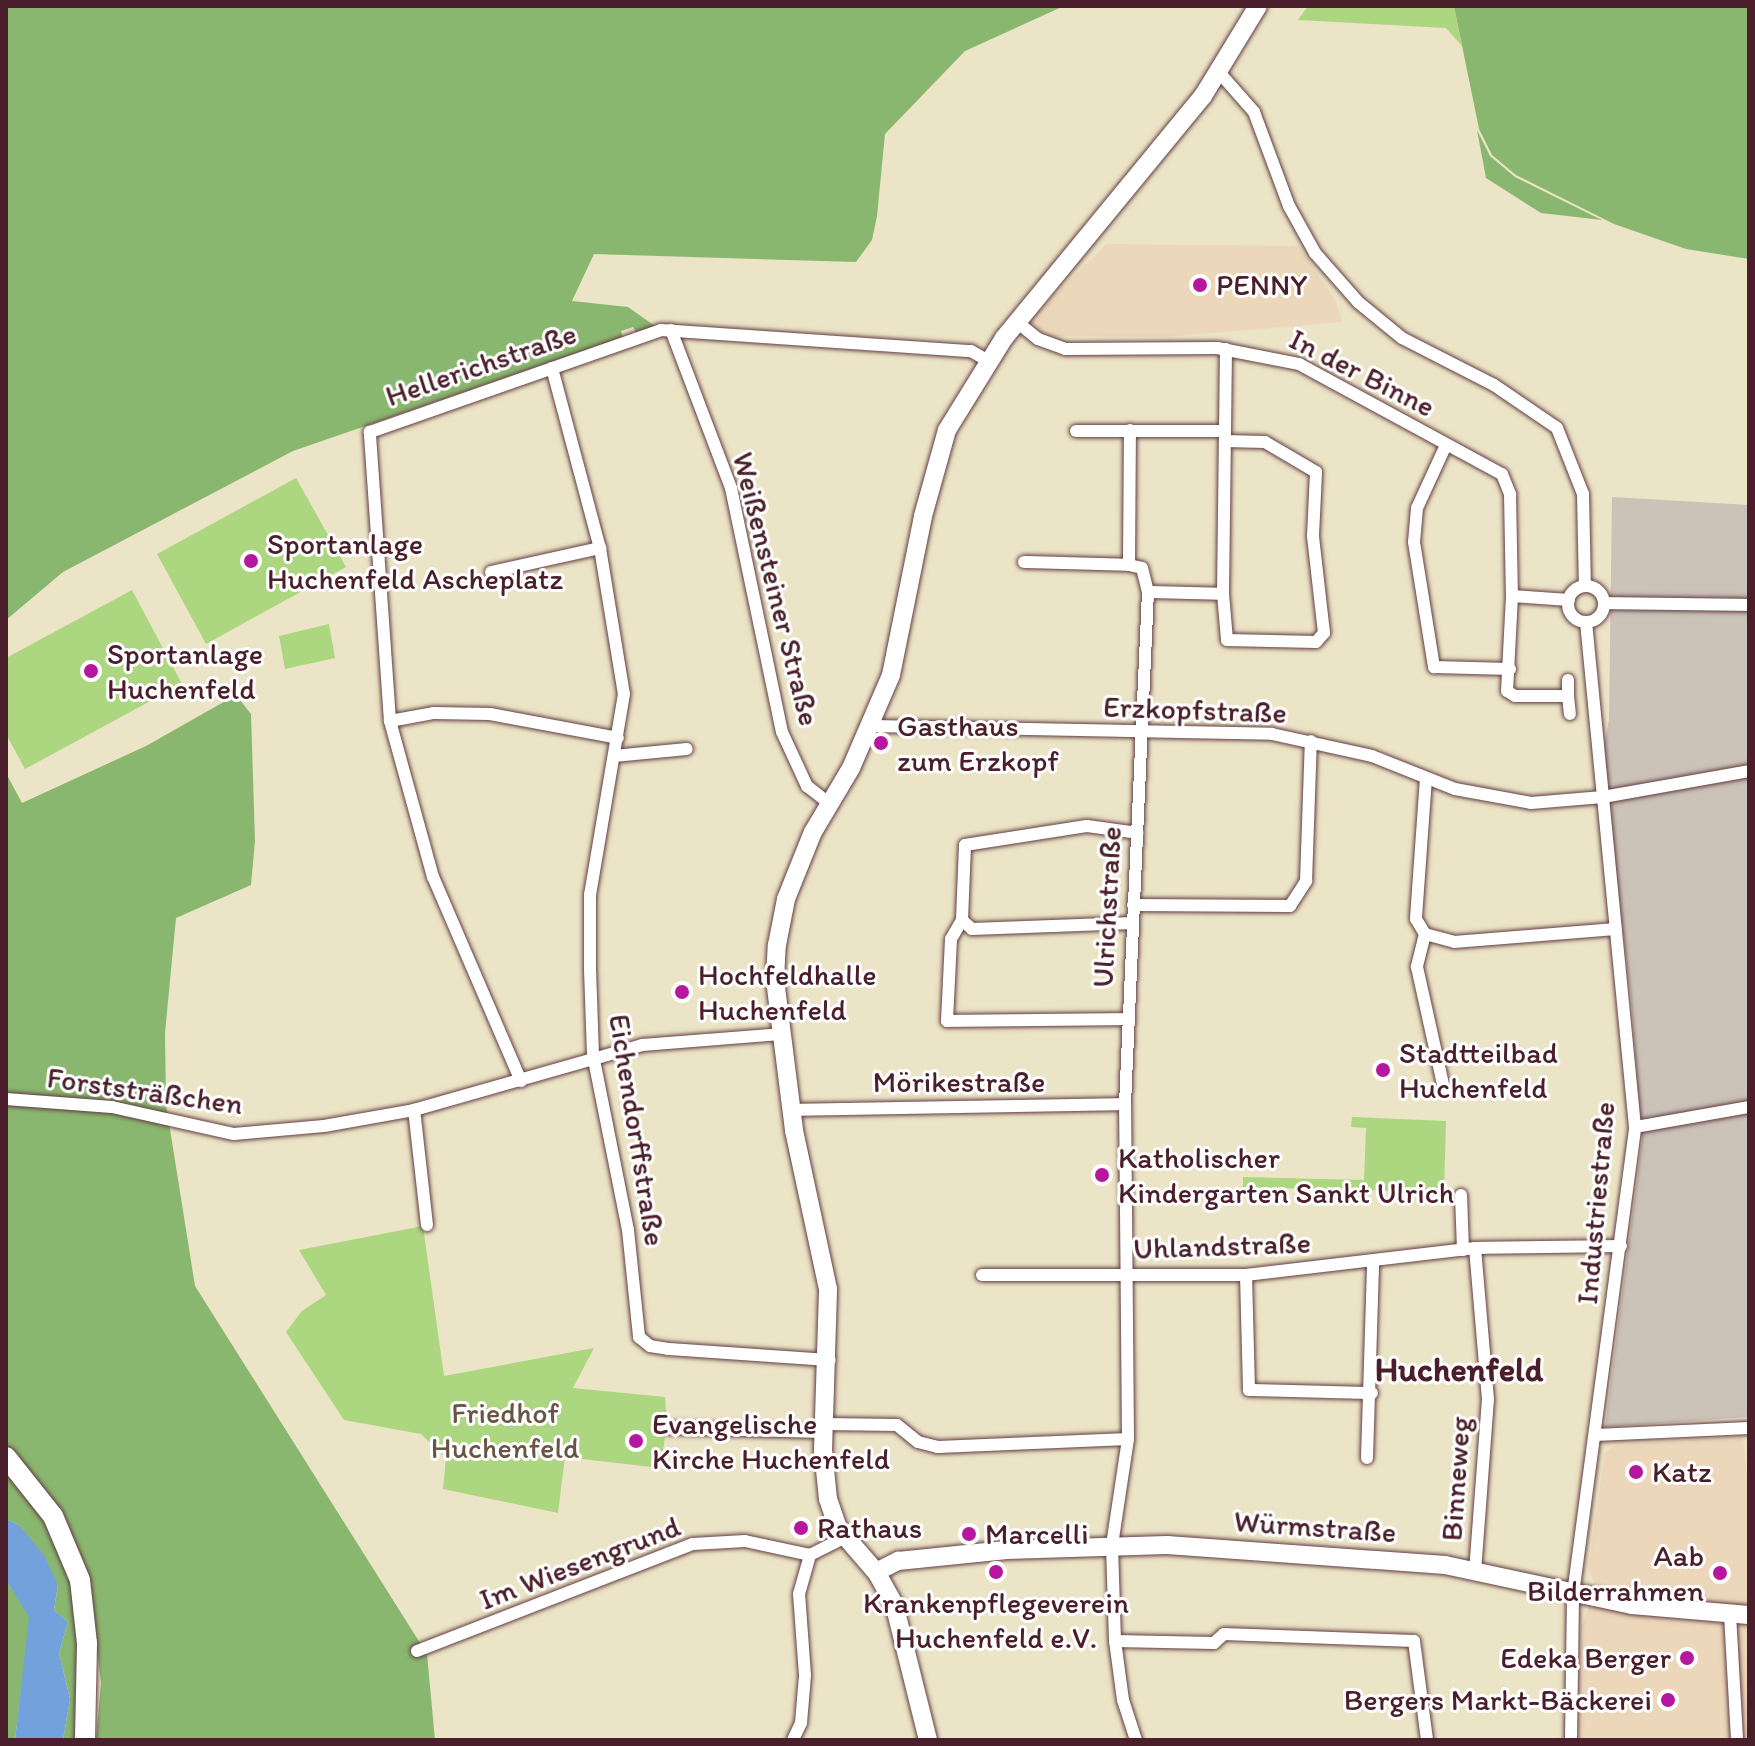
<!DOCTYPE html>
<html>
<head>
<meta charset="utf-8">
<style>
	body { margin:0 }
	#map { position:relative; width:1755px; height:1746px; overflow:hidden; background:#ece4c6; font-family:Itim,sans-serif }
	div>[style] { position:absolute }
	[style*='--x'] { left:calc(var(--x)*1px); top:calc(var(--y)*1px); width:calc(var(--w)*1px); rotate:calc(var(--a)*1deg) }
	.built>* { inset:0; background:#ecd7ba }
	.industrial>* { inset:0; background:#cbc2b8 }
	.green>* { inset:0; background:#add681 }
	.forest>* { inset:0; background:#8ab76f }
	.water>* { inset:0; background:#72a1db }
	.roads { filter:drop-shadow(0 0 2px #623d42) drop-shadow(0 0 2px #623d42) }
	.street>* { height:12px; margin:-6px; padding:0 6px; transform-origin:6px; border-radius:6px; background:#fff }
	.street>.ring { margin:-6px; padding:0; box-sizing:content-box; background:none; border:12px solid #fff; border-radius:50% }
	.secondary>* { height:18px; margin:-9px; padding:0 9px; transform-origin:9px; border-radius:9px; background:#fff }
	.primary>* { height:20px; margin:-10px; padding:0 10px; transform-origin:10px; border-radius:10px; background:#fff }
	.dots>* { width:22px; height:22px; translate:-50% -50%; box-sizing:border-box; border:4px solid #fff; border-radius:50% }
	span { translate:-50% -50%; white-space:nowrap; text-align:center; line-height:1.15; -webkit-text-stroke:6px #fff; paint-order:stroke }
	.poi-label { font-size:30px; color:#4a1f2b }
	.left { translate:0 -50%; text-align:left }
	.right { translate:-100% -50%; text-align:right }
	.street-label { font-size:30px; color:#4a1f2b }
	.park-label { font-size:30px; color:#685645 }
	.quarter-label { font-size:34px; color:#4a1f2b; font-weight:700 }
	.frame { position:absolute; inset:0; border:8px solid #4a1f2b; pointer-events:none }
</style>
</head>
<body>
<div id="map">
	<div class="built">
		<div style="clip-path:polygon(1106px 244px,1299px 246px,1335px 300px,1343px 322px,1164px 337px,1051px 336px,1028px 322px)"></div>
		<div style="clip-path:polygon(1743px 1436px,1749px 1499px,1749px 1740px,1578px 1740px,1581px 1626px,1597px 1589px,1588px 1569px,1605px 1453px,1615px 1445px)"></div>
	</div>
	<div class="industrial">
		<div style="clip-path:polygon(1612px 497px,1749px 505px,1749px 1417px,1605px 1427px,1642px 1141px,1631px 996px,1601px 759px,1609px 720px)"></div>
	</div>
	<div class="green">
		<div style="clip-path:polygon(1308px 6px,1454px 6px,1462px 46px,1446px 28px,1298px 20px)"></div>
		<div style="clip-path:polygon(296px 478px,346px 567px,206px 644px,157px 554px)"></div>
		<div style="clip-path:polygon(132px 590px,182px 684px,25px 769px,6px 734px,6px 658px)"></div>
		<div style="clip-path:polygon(329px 624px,335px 658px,285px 669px,279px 636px)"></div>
		<div style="clip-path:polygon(1352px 1117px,1446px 1121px,1444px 1192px,1243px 1187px,1243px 1177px,1364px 1180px,1366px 1128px,1351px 1127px)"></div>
		<div style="clip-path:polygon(423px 1226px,444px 1376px,594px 1348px,573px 1388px,665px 1397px,667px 1426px,660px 1468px,565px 1457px,558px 1513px,443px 1489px,446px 1458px,421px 1434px,344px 1420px,286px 1332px,302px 1311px,326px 1295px,299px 1250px)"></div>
	</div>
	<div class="forest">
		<div style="clip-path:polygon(6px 6px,1064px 6px,965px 51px,885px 134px,877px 216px,872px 240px,856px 262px,594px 254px,572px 301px,628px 307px,655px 326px,636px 332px,633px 327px,621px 331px,623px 337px,293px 451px,63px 572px,6px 620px)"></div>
		<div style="clip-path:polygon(1454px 6px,1749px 6px,1749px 259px,1686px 249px,1614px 224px,1516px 175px,1492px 155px,1479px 129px)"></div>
		<div style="clip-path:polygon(1477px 130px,1490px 156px,1515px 177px,1602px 220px,1541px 213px,1486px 178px)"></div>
		<div style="clip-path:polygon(236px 695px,251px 714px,255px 841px,251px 885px,176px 918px,165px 1033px,166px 1104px,195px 1286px,427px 1654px,435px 1740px,96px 1740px,101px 1683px,88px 1574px,52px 1505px,6px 1448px,6px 773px,22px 803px,146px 746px)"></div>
		<div style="clip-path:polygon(6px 1469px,35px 1504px,69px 1569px,78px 1612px,78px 1740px,63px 1740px,70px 1699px,59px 1653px,68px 1622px,54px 1610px,58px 1585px,19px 1525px,6px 1519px)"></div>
		<div style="clip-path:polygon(6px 1580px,30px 1617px,15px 1740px,6px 1740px)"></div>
	</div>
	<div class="water">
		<div style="clip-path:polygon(6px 1519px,19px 1525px,44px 1555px,58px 1585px,54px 1610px,68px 1622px,59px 1653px,70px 1699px,63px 1740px,15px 1740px,29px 1617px,6px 1580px)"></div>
	</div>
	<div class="roads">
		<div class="street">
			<div style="--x:1218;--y:71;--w:55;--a:48.7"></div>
			<div style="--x:1254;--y:112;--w:100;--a:69.6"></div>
			<div style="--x:1289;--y:206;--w:54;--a:61"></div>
			<div style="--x:1315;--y:253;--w:65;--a:48.7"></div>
			<div style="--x:1358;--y:302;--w:57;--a:39.3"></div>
			<div style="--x:1402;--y:338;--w:103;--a:27.1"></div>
			<div style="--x:1494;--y:385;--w:76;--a:34.3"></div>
			<div style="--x:1557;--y:428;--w:71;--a:68.5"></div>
			<div style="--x:1583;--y:494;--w:92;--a:88.8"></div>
			<div style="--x:1017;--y:322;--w:27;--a:39"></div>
			<div style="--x:1038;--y:339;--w:29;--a:20"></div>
			<div style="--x:1065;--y:349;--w:152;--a:-0.4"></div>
			<div style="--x:1217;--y:348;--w:84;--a:11"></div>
			<div style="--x:1299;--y:364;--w:231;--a:28.5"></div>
			<div style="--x:1502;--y:474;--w:22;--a:68"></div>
			<div style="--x:1510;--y:494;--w:102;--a:88.9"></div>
			<div style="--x:1512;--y:596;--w:57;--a:4"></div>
			<div style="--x:671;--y:330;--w:169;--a:69.2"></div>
			<div style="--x:731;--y:488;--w:249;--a:78.2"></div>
			<div style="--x:782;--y:732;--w:60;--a:65.2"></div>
			<div style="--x:807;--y:786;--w:29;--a:38"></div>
			<div style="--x:552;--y:368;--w:186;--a:75.1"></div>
			<div style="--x:600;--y:548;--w:148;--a:80.7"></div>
			<div style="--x:624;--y:694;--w:203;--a:99.6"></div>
			<div style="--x:590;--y:894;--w:75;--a:90"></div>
			<div style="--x:590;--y:969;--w:86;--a:88"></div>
			<div style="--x:593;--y:1055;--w:178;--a:78.7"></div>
			<div style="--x:628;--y:1230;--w:108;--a:84.1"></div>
			<div style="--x:639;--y:1337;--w:14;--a:39"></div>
			<div style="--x:650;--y:1346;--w:18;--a:9"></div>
			<div style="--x:668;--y:1349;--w:162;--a:3.9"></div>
			<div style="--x:1076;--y:431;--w:149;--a:0"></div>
			<div style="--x:1446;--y:445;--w:69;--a:114.7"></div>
			<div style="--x:1417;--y:508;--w:34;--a:95"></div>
			<div style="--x:1414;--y:542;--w:127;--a:80.9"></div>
			<div style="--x:1434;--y:667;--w:76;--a:1.5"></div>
			<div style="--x:1024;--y:562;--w:105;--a:1.6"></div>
			<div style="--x:1129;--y:565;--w:135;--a:-89.6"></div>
			<div style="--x:1129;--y:565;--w:13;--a:13"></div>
			<div style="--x:1142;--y:568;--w:25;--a:76"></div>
			<div style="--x:491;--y:572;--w:112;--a:-12.4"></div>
			<div class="ring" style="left:1568px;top:586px;width:24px;height:24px"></div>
			<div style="--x:1223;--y:594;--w:46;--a:85"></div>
			<div style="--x:1227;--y:640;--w:89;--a:1.3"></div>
			<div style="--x:1316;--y:642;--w:12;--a:-48"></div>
			<div style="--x:1324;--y:633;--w:98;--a:-96.5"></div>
			<div style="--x:1313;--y:536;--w:64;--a:-87.3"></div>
			<div style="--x:1316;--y:472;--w:59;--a:-149.5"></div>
			<div style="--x:1265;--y:442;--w:40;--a:-178.6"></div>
			<div style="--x:1512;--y:596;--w:95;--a:93"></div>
			<div style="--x:1507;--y:691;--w:9;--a:32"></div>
			<div style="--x:1515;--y:696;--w:53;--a:0"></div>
			<div style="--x:1568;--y:696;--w:18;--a:84"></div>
			<div style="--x:1604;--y:603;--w:145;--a:0.8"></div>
			<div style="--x:1568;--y:680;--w:16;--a:90"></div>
			<div style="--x:390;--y:721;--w:45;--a:-10.3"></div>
			<div style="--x:434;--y:713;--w:56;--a:1"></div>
			<div style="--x:490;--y:714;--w:130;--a:10.6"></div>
			<div style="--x:872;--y:726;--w:400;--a:1.1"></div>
			<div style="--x:1272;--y:734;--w:102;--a:12.4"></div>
			<div style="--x:1372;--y:756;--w:89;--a:21.7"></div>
			<div style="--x:1455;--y:789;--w:77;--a:10.4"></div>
			<div style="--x:1531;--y:803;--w:72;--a:-4.8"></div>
			<div style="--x:1603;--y:797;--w:148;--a:-10.1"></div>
			<div style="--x:614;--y:756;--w:73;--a:-5.5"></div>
			<div style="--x:1426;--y:778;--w:141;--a:94.1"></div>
			<div style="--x:1416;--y:919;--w:17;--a:59"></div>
			<div style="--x:1425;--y:934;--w:30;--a:15"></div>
			<div style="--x:1454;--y:942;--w:162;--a:-4.6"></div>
			<div style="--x:1133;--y:905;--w:157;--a:0.4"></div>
			<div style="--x:1290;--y:906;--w:30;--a:-57"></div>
			<div style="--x:1306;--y:881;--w:140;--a:-88"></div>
			<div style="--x:962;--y:920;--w:13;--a:42"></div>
			<div style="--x:972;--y:929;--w:161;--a:-2.1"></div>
			<div style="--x:1425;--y:934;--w:34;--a:104"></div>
			<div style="--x:1417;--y:967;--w:125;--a:77.5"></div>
			<div style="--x:1128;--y:1019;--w:181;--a:179.4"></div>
			<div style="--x:947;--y:1021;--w:82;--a:-87.2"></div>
			<div style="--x:951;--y:939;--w:22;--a:-60"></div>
			<div style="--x:962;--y:920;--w:75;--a:-87.7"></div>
			<div style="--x:965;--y:845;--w:123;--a:-8.9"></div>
			<div style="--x:1087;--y:826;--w:51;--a:7.8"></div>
			<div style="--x:521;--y:1081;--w:222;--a:-113.3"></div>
			<div style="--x:433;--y:877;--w:162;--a:-105.4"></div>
			<div style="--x:390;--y:721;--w:290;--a:-94"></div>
			<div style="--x:370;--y:432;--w:308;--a:-19.3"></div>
			<div style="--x:661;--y:330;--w:311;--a:3.9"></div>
			<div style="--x:971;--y:351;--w:20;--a:30"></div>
			<div style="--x:6;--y:1099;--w:106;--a:4.3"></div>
			<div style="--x:112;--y:1107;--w:125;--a:12.5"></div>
			<div style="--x:234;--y:1134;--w:90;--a:-5.1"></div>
			<div style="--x:324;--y:1126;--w:91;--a:-10.1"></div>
			<div style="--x:792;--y:1110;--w:333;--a:-1"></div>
			<div style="--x:1635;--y:1127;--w:116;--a:-10"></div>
			<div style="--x:1461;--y:1195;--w:55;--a:87.9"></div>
			<div style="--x:427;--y:1225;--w:116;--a:-96.4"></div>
			<div style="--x:414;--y:1110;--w:237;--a:-15.9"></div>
			<div style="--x:642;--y:1045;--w:139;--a:-4.5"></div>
			<div style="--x:1475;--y:1248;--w:152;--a:85.1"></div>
			<div style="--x:1488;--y:1399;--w:171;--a:94.3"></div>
			<div style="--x:982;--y:1275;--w:264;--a:0"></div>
			<div style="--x:1246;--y:1275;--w:231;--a:-6.7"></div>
			<div style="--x:1475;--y:1248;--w:146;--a:-0.8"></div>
			<div style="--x:1246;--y:1275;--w:115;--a:88.5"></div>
			<div style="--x:1249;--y:1390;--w:123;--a:1.4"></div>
			<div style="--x:825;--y:1424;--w:72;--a:0.8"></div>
			<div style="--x:897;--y:1425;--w:27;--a:39"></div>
			<div style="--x:918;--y:1442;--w:21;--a:14"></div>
			<div style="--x:938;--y:1447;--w:190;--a:-2.4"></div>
			<div style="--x:667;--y:1428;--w:157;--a:1.5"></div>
			<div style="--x:1596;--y:1435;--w:153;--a:-2.6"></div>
			<div style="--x:1367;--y:1458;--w:194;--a:-88.2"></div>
			<div style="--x:1730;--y:1614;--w:126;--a:86.8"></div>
			<div style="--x:1115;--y:1641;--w:99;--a:1.2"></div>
			<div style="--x:1214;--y:1643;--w:13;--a:-42"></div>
			<div style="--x:1224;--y:1634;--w:190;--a:2.1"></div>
			<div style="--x:1414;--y:1641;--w:100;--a:82.5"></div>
			<div style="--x:417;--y:1651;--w:296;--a:-21.2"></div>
			<div style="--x:693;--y:1544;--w:52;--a:-3.3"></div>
			<div style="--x:745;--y:1541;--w:66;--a:12.2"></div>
			<div style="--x:793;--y:1740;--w:19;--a:-65"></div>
			<div style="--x:801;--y:1723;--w:48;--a:-85.2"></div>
			<div style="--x:805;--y:1675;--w:81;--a:-94.2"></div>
			<div style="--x:799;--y:1594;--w:41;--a:-74.2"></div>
			<div style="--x:810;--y:1555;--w:39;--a:-27"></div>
			<div style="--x:1136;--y:1740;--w:42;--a:-108"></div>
			<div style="--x:1123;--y:1700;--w:60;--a:-97.7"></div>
			<div style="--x:1115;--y:1641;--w:96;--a:-91.8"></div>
			<div style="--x:1112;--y:1545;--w:107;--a:-81.4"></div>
			<div style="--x:1128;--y:1439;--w:335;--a:-90.5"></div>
			<div style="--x:1125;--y:1104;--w:513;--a:-87.43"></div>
			<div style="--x:1148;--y:592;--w:75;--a:1.5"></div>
			<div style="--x:1223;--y:594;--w:245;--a:-89.3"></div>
			<div style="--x:1571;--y:1740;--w:146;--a:-89.2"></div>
			<div style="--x:1573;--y:1594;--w:471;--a:-82.4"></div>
			<div style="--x:1635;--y:1127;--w:507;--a:-95.54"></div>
		</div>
		<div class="secondary">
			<div style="--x:876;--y:1572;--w:25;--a:-27"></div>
			<div style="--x:898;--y:1561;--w:109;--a:-5.8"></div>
			<div style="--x:1006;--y:1550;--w:161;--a:-1.8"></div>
			<div style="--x:1167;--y:1545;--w:279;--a:4.1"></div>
			<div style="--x:1445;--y:1565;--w:191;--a:12.1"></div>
			<div style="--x:1632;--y:1605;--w:117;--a:4.9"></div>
			<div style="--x:928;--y:1740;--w:140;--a:-104"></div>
			<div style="--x:894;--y:1604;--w:37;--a:-119"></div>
			<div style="--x:876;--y:1572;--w:58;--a:-130.8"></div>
			<div style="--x:838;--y:1528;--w:31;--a:-109"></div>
			<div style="--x:828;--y:1499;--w:49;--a:-95.8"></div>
			<div style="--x:823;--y:1450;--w:161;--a:-88.2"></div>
			<div style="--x:828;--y:1289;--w:163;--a:-102.1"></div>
			<div style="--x:794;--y:1130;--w:152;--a:-97.2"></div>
			<div style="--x:775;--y:979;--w:34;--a:-87"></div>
			<div style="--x:777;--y:945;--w:47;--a:-78.9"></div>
			<div style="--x:786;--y:899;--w:72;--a:-68.1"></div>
			<div style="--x:813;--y:832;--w:74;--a:-59.3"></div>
			<div style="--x:851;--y:768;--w:101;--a:-66.7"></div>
			<div style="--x:891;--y:675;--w:162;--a:-78.6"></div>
			<div style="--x:923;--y:516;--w:89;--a:-74.4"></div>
			<div style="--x:947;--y:430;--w:108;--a:-58.2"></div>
			<div style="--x:1004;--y:338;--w:313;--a:-50.6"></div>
			<div style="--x:1203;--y:96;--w:105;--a:-58.6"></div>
		</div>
		<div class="primary">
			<div style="--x:6;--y:1457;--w:75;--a:51.5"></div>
			<div style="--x:53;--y:1516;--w:69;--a:67.1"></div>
			<div style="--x:80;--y:1580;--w:63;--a:83.7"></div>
			<div style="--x:87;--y:1643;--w:97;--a:91.2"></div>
		</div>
	</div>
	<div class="dots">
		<div style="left:1200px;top:285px;background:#b5179e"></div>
		<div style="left:251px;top:561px;background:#b5179e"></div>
		<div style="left:91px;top:671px;background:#b5179e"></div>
		<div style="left:881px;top:743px;background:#b5179e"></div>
		<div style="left:682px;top:992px;background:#b5179e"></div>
		<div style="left:1383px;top:1070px;background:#b5179e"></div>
		<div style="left:1102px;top:1175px;background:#b5179e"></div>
		<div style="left:636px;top:1441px;background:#b5179e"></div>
		<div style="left:1636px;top:1472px;background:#b5179e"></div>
		<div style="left:801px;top:1528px;background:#b5179e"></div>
		<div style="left:969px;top:1534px;background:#b5179e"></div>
		<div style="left:996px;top:1572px;background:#b5179e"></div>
		<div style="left:1720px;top:1573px;background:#b5179e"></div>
		<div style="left:1687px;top:1658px;background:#b5179e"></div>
		<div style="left:1668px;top:1700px;background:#b5179e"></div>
	</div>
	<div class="poi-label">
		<span class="left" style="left:1216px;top:285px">PENNY</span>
		<span class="left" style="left:267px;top:561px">Sportanlage<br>Huchenfeld Ascheplatz</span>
		<span class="left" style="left:107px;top:671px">Sportanlage<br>Huchenfeld</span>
		<span class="left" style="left:897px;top:743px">Gasthaus<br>zum Erzkopf</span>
		<span class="left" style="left:698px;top:992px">Hochfeldhalle<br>Huchenfeld</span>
		<span class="left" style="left:1399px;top:1070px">Stadtteilbad<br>Huchenfeld</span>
		<span class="left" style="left:1118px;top:1175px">Katholischer<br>Kindergarten Sankt Ulrich</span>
		<span class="left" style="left:652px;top:1441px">Evangelische<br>Kirche Huchenfeld</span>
		<span class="left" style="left:1652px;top:1472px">Katz</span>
		<span class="left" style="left:817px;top:1528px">Rathaus</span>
		<span class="left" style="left:985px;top:1534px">Marcelli</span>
		<span class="right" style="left:1704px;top:1573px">Aab<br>Bilderrahmen</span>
		<span style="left:996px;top:1620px">Krankenpflegeverein<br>Huchenfeld e.V.</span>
		<span class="right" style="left:1671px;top:1658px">Edeka Berger</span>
		<span class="right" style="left:1652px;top:1700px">Bergers Markt-Bäckerei</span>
	</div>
	<div class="street-label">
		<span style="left:481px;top:365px;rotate:-19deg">Hellerichstraße</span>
		<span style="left:1362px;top:373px;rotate:27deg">In der Binne</span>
		<span style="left:776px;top:589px;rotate:76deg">Weißensteiner Straße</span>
		<span style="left:1195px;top:710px;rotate:2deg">Erzkopfstraße</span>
		<span style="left:1107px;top:907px;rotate:-87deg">Ulrichstraße</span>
		<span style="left:959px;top:1082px">Mörikestraße</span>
		<span style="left:145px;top:1091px;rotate:8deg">Forststräßchen</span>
		<span style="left:637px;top:1130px;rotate:81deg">Eichendorffstraße</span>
		<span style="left:1596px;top:1203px;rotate:-85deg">Industriestraße</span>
		<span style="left:1222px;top:1246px;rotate:-2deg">Uhlandstraße</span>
		<span style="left:1456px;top:1479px;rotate:-86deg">Binneweg</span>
		<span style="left:1315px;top:1527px;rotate:4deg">Würmstraße</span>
		<span style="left:580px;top:1563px;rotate:-21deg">Im Wiesengrund</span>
	</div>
	<div class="park-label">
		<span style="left:505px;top:1430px">Friedhof<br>Huchenfeld</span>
	</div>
	<div class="quarter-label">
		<span style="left:1459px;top:1370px">Huchenfeld</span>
	</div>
	<div class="frame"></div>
</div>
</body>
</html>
